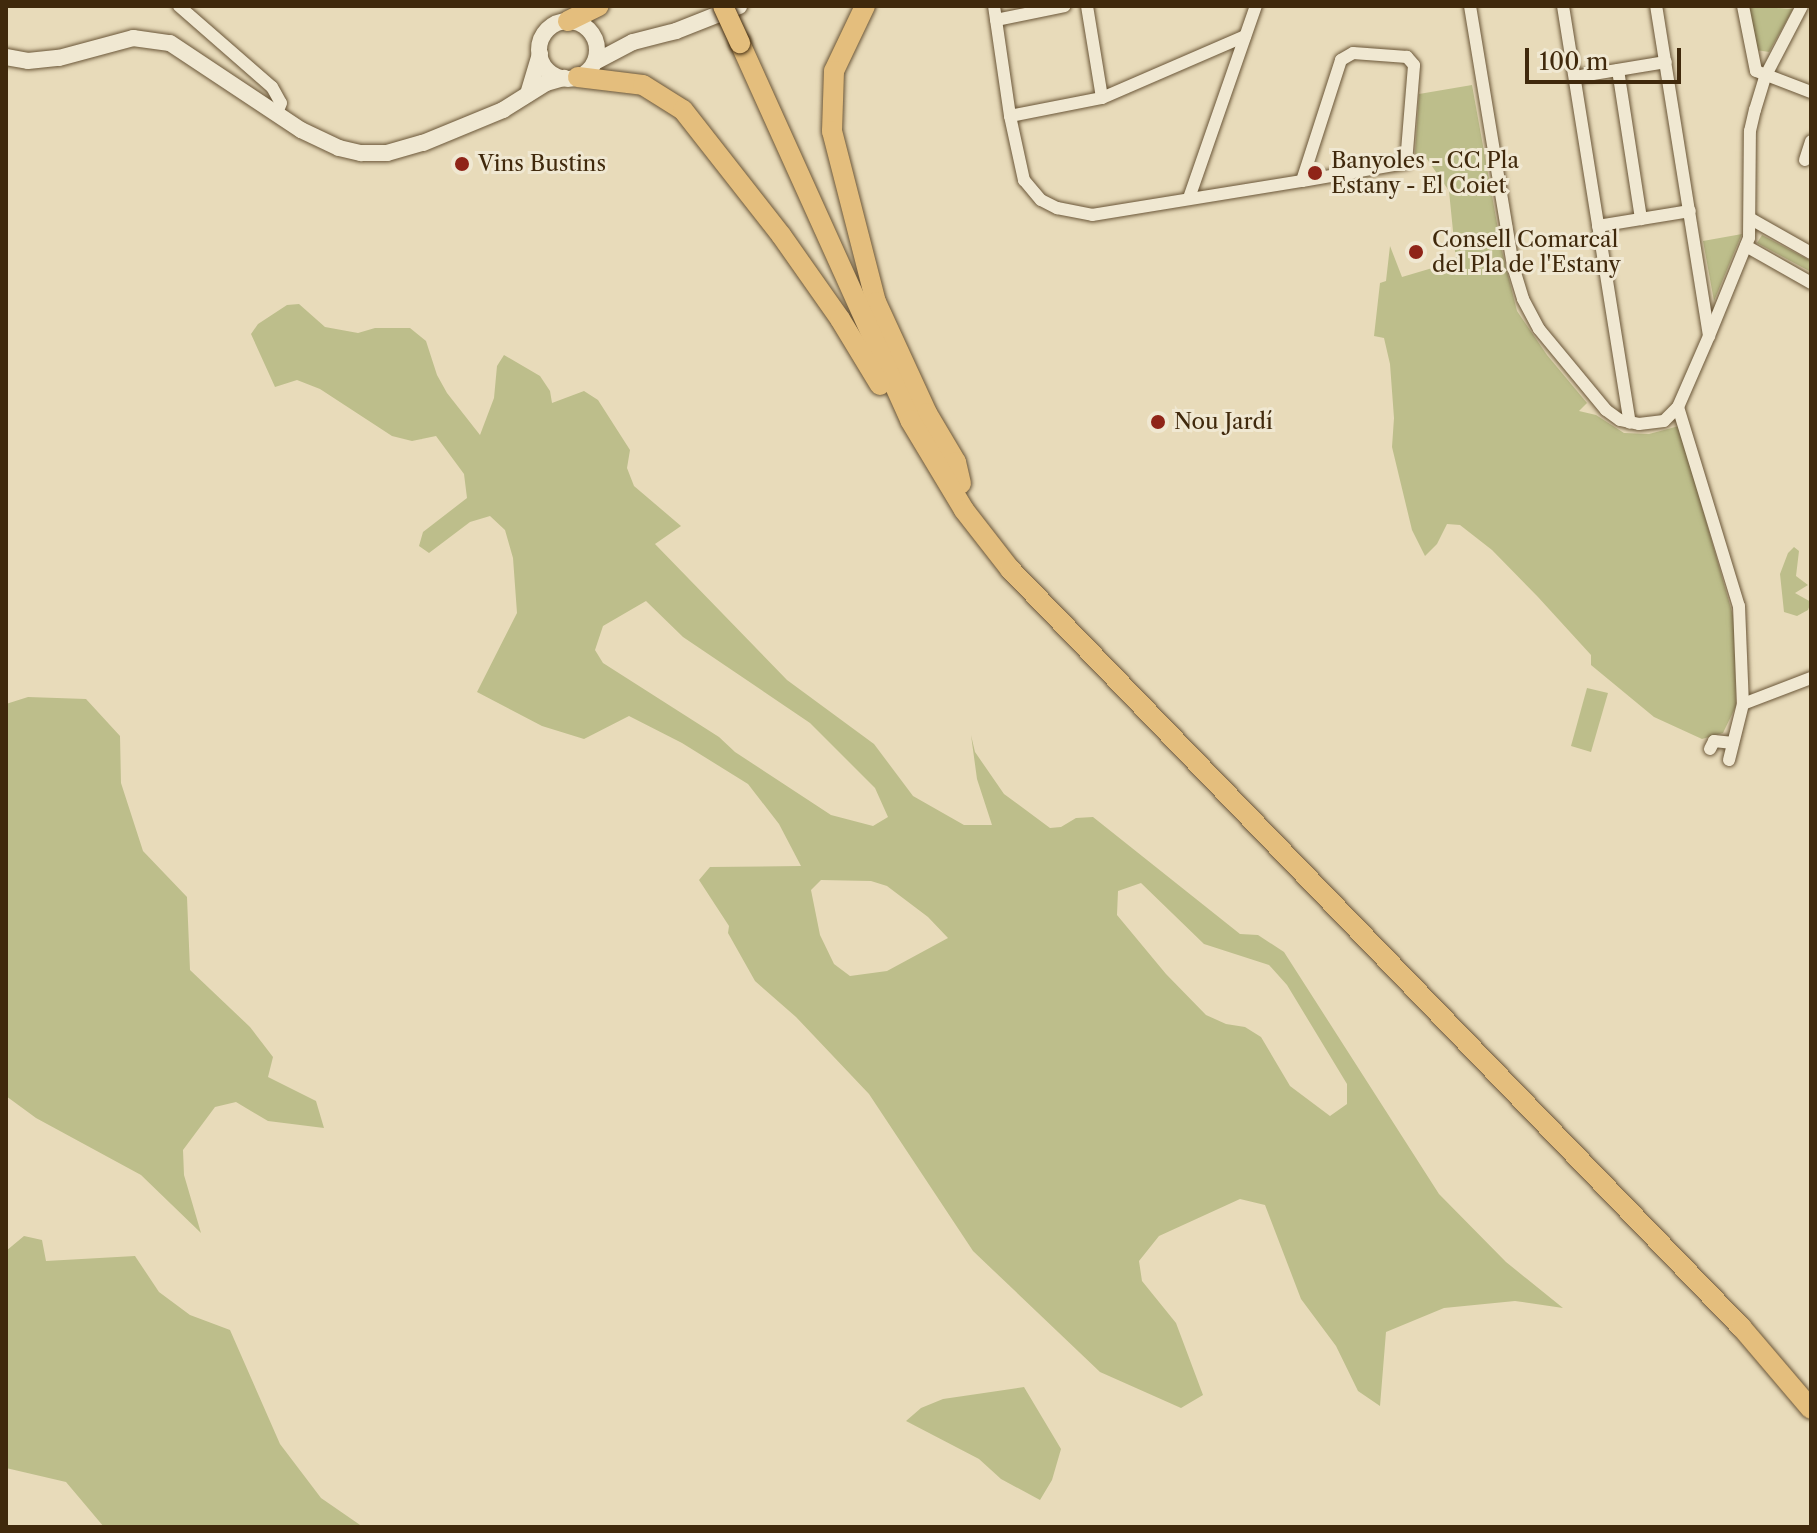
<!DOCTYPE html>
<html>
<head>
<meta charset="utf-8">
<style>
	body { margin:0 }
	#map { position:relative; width:1817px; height:1533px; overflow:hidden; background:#e8dbba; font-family:"Libre Caslon Text",serif }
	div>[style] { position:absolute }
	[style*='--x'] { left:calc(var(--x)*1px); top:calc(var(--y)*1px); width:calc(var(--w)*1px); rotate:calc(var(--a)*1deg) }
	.green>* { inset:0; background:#bdbe8b }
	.roads { filter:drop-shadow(0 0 2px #6a5638) drop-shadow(0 0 2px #6a5638) }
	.minor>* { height:12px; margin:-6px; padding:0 6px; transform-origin:6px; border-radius:6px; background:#f0e8d2 }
	.tertiary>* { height:16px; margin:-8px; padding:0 8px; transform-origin:8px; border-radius:8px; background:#f0e8d2 }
	.tertiary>.ring { margin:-8px; padding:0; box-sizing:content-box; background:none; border:16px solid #f0e8d2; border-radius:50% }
	.trunk>* { height:20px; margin:-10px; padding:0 10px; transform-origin:10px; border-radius:10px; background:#e4be7d }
	.bridges { filter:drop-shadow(0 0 2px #40290c) drop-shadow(0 0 2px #40290c) }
	.trunk-bridge>* { height:20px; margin:-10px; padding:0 10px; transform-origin:10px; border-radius:10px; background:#e4be7d }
	.dots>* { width:22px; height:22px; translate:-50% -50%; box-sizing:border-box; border:4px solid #f0e8d2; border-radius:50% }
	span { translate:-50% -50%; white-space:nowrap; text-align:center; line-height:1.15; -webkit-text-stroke:6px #f0e8d2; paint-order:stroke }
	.poi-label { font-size:22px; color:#40290c }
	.left { translate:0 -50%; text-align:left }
	.frame { position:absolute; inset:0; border:8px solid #40290c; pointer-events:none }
	.scale { position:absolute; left:1525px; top:48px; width:156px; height:36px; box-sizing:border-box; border:4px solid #40290c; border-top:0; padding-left:10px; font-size:24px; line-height:28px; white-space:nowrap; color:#40290c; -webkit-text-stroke:6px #f0e8d2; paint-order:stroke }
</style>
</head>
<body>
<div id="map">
	<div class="green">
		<div style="clip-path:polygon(1748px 6px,1793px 9px,1769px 52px,1756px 50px)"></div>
		<div style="clip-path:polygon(1472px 85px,1502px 251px,1517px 311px,1547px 355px,1587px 403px,1579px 411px,1596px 415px,1624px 433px,1649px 434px,1679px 426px,1734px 619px,1736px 706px,1723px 733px,1702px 739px,1654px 717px,1591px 665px,1591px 655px,1538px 597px,1492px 550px,1460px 525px,1447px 524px,1437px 544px,1425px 556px,1412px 530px,1392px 447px,1394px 418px,1390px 364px,1384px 338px,1374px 336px,1380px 283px,1386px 281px,1390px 246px,1402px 277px,1456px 261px,1449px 191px,1425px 156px,1415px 154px,1419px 94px)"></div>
		<div style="clip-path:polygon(1742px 234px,1741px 236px,1714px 301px,1703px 241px)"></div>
		<div style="clip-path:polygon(1762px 235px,1811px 261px,1811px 272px,1757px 243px)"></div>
		<div style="clip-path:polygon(evenodd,299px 304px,325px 327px,358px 333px,375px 328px,410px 328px,426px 341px,437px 375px,447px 393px,480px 435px,494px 398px,497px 366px,504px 355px,540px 376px,550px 391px,552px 403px,584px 391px,598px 400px,630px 450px,627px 468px,634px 486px,681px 526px,655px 544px,787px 680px,874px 744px,913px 796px,964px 825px,992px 825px,977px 779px,971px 735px,975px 752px,1004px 794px,1050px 828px,1061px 827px,1076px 818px,1093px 817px,1240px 934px,1258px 935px,1284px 952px,1439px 1194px,1506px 1262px,1563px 1308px,1515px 1301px,1444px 1308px,1386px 1332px,1380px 1406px,1358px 1391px,1336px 1346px,1301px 1299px,1265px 1205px,1240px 1199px,1159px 1236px,1139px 1261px,1142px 1281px,1176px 1323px,1203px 1395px,1181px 1408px,1100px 1372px,973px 1251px,869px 1094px,796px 1017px,755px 981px,728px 933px,729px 926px,699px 880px,710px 867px,801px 866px,779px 824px,748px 784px,682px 743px,629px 716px,584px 739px,542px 726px,477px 692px,517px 613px,513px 558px,505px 530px,490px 516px,470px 522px,429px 553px,419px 546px,423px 532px,467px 498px,464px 474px,436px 436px,412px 441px,392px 436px,320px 389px,297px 380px,275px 387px,251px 334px,258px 324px,287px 305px,299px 304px,646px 601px,683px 637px,810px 723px,875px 788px,888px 817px,873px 826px,831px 815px,735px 752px,719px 737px,603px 663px,595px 650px,603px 626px,646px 601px,299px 304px,821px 880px,871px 881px,887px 886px,928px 917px,948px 938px,887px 971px,850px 976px,834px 964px,820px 935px,811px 890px,821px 880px,299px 304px,1141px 883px,1204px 944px,1269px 965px,1287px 985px,1347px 1084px,1347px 1104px,1330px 1116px,1290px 1086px,1261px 1037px,1245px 1027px,1226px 1024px,1206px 1015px,1166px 974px,1117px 915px,1118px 891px,1141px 883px)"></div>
		<div style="clip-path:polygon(1794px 547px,1799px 551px,1796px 576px,1808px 585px,1795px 593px,1811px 602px,1808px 610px,1797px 616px,1784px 612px,1780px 574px,1788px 553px)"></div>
		<div style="clip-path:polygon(1587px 688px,1608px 693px,1591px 752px,1571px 746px)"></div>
		<div style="clip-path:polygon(28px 697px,86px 699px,120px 736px,121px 783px,143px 851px,187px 897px,190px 970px,250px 1027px,273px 1057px,268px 1077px,316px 1101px,324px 1128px,268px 1121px,236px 1102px,215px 1107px,183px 1150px,184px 1175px,201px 1233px,141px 1175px,36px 1118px,6px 1096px,6px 704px)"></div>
		<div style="clip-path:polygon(24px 1236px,42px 1240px,46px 1261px,135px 1256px,159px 1292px,190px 1315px,230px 1330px,280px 1444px,321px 1498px,363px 1527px,104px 1527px,66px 1482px,6px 1468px,6px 1251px)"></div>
		<div style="clip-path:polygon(1024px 1387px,1061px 1449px,1052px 1480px,1040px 1500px,1001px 1479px,979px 1459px,906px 1421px,921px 1408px,943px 1399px)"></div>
	</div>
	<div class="roads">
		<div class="minor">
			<div style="--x:179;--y:6;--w:123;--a:41.1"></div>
			<div style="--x:272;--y:87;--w:18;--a:61"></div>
			<div style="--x:281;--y:103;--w:11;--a:112"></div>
			<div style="--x:994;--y:6;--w:111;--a:81.7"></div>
			<div style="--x:1010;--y:116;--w:66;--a:77.7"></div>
			<div style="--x:1024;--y:180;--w:26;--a:50"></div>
			<div style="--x:1041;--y:200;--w:18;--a:27"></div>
			<div style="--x:1057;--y:208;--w:36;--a:11"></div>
			<div style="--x:1092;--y:215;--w:213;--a:-9.2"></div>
			<div style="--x:1302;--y:181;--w:106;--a:-9.8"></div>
			<div style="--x:1406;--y:163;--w:98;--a:-85.3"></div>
			<div style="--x:1414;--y:65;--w:11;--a:-131"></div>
			<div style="--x:1407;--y:57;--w:54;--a:-175.8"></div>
			<div style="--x:1353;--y:53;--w:14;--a:150"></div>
			<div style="--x:1341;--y:60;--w:127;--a:107.9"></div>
			<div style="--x:1087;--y:6;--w:93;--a:80.7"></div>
			<div style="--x:1470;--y:6;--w:264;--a:80.6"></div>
			<div style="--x:1513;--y:266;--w:34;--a:73"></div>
			<div style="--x:1523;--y:299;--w:34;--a:62"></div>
			<div style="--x:1539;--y:329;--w:105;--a:50.4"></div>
			<div style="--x:1606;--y:410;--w:17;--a:36"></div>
			<div style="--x:1620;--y:420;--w:19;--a:12"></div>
			<div style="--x:1639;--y:424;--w:25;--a:-7"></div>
			<div style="--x:1664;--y:421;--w:20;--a:-45"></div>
			<div style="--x:1678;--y:407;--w:77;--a:-66.4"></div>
			<div style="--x:1709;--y:336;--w:334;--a:-99.1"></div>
			<div style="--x:1563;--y:6;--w:422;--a:80.9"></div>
			<div style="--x:1743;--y:6;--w:66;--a:78.7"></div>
			<div style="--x:1756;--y:71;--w:59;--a:20.9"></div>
			<div style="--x:996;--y:20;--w:70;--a:-11.5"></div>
			<div style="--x:1618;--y:70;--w:151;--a:81.2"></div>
			<div style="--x:1575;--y:77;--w:92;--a:-9.4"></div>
			<div style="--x:1010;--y:116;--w:94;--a:-11.1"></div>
			<div style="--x:1102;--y:98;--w:156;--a:-23.4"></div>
			<div style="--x:1805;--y:160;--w:20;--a:-72"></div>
			<div style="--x:1189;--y:198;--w:203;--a:-70.8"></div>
			<div style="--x:1751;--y:219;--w:69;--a:29.5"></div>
			<div style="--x:1598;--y:226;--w:93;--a:-9.3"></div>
			<div style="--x:1746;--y:246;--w:75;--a:29.6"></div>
			<div style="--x:1709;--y:336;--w:106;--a:-67.8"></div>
			<div style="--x:1749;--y:238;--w:107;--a:-89.5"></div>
			<div style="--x:1750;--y:131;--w:22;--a:-77"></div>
			<div style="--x:1755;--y:110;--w:34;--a:-73"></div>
			<div style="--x:1765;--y:77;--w:80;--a:-62.5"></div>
			<div style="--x:1678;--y:407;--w:208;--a:73"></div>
			<div style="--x:1739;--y:606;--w:98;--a:87.7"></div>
			<div style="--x:1743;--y:704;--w:73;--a:-20.9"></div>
			<div style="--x:1710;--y:749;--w:9;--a:-63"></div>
			<div style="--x:1714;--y:741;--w:19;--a:6"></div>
			<div style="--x:1729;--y:760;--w:58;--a:-76"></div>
		</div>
		<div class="tertiary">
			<div class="ring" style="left:539px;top:21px;width:42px;height:42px"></div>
			<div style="--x:6;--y:57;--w:22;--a:10"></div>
			<div style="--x:28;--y:61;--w:31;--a:-6"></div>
			<div style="--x:59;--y:58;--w:77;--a:-15.1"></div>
			<div style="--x:133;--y:38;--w:37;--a:8"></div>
			<div style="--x:170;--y:43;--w:157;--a:33.6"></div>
			<div style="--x:301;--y:130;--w:42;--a:25.3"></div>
			<div style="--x:339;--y:148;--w:23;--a:13"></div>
			<div style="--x:361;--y:153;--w:26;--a:0"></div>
			<div style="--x:387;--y:153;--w:37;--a:-16"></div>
			<div style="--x:423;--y:143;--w:87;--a:-22.4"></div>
			<div style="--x:503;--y:110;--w:51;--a:-32.1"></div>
			<div style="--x:546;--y:83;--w:19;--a:-16"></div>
			<div style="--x:595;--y:62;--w:43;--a:-27.8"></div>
			<div style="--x:633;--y:42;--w:44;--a:-14.3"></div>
			<div style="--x:676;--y:31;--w:68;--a:-21.6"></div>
			<div style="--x:528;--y:94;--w:42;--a:-73.3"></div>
		</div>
		<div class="trunk">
			<div style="--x:865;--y:6;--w:72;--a:115.5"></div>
			<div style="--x:834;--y:71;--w:60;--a:91.9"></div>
			<div style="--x:832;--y:131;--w:177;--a:75.6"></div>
			<div style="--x:876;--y:302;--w:122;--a:65.3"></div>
			<div style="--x:927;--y:413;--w:57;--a:59.4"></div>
			<div style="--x:956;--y:462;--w:22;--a:77"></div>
			<div style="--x:568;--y:21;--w:34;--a:-26"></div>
			<div style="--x:740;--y:43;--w:414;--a:65.7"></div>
			<div style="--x:910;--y:420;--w:105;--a:59"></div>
			<div style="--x:964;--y:510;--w:75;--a:52.1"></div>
			<div style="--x:1010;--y:569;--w:1054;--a:46.04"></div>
			<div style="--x:1742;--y:1328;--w:106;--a:49.6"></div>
			<div style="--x:578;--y:77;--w:65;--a:7"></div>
			<div style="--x:643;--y:85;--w:47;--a:32"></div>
			<div style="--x:683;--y:110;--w:159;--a:51.9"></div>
			<div style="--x:781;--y:235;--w:103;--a:54.9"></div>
			<div style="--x:840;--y:319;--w:77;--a:58.8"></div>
		</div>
	</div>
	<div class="bridges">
		<div class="trunk-bridge">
			<div style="--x:723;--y:6;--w:41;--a:65.3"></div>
		</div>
	</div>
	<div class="dots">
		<div style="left:462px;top:164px;background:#8f2418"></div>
		<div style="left:1315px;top:173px;background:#8f2418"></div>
		<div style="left:1416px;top:252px;background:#8f2418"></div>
		<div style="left:1158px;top:422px;background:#8f2418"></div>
	</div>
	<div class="poi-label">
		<span class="left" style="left:1331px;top:173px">Banyoles - CC Pla<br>Estany - El Coiet</span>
		<span class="left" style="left:478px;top:164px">Vins Bustins</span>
		<span class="left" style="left:1432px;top:252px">Consell Comarcal<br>del Pla de l'Estany</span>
		<span class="left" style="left:1174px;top:422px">Nou Jardí</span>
	</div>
	<div class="frame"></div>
	<div class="scale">100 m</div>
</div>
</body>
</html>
